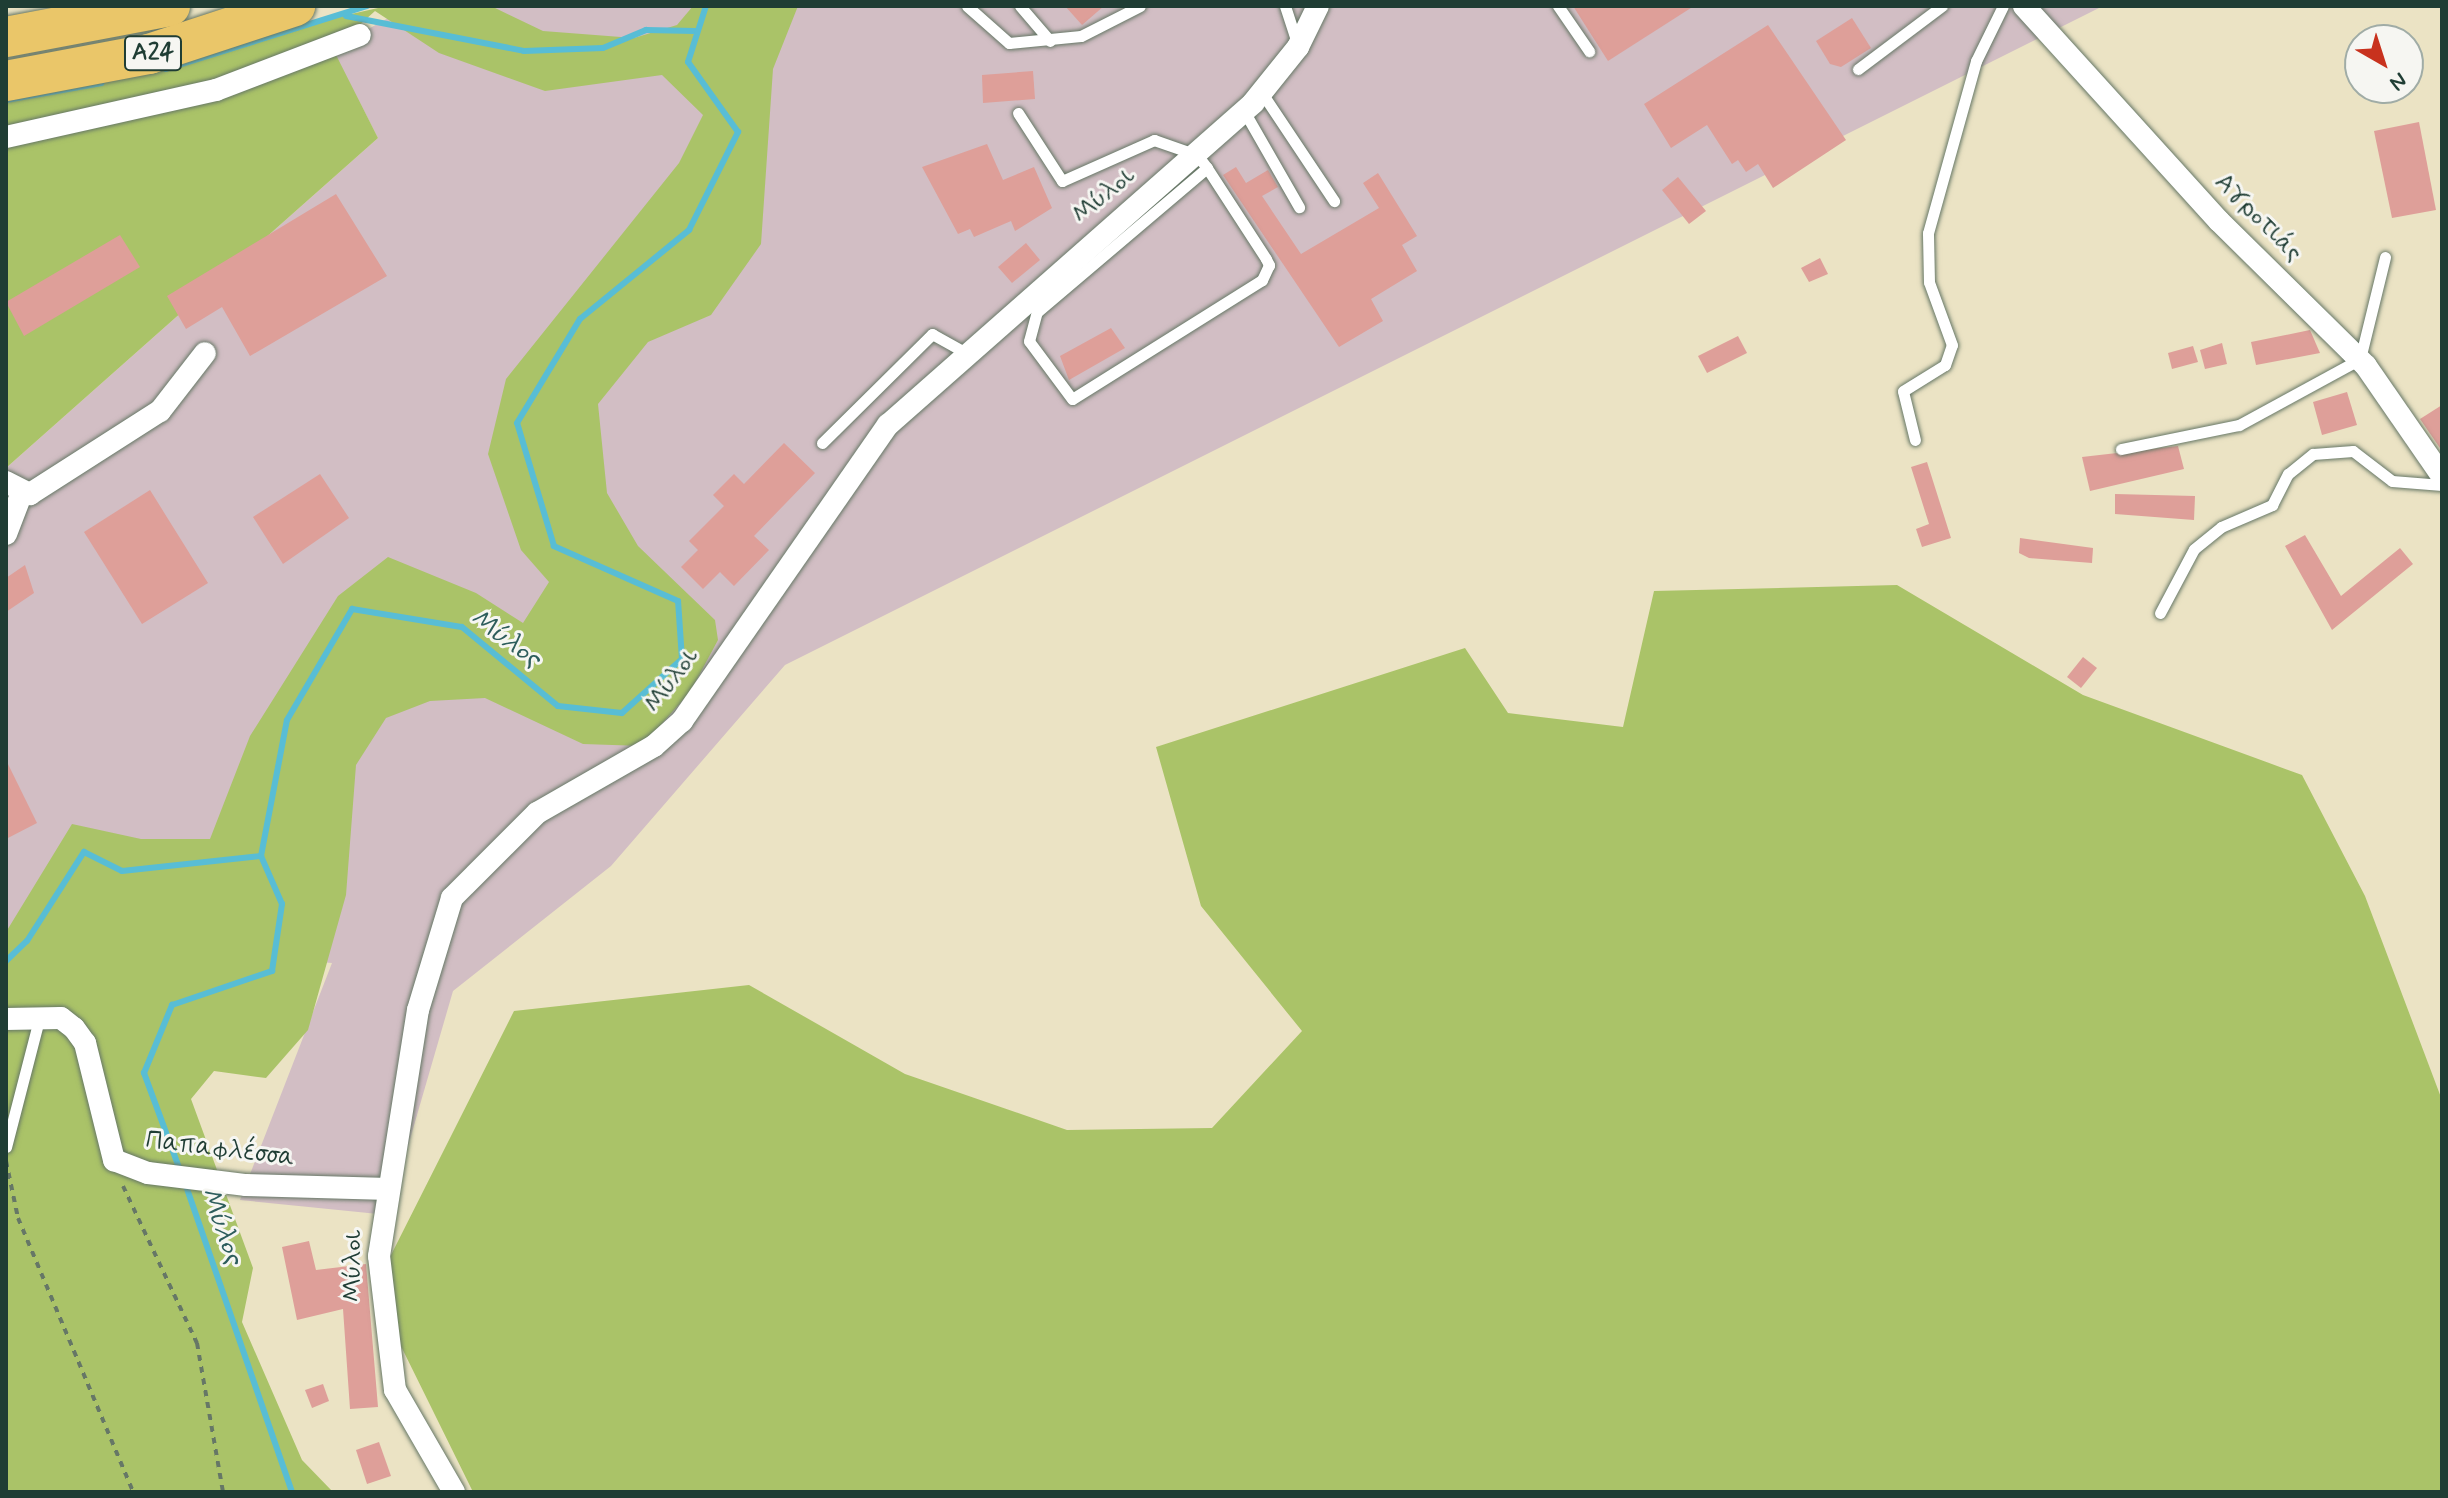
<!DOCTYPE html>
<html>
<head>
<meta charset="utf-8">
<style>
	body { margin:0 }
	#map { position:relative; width:2448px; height:1498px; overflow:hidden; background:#ebe3c4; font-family:Mynerve,sans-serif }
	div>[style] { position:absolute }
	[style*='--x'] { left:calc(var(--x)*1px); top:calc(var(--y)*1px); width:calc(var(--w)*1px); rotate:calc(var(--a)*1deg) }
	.industrial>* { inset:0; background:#d2bec4 }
	.green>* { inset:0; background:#aac368 }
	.stream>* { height:6px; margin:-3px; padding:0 3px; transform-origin:3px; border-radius:3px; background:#58bdd5 }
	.building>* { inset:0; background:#de9f99 }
	.path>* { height:4px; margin-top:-2px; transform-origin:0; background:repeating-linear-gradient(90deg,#676 0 6px,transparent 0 12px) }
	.roads { filter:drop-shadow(0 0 2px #676) drop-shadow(0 0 2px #676) }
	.lane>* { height:11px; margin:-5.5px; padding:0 5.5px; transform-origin:5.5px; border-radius:5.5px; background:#fff }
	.street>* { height:22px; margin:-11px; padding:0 11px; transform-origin:11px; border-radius:11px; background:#fff }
	.highway>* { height:40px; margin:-20px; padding:0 20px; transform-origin:20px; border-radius:20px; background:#eac669 }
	span { translate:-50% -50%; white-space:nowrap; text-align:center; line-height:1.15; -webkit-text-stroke:6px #f6f6f2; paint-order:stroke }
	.shield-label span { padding:2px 6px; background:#f6f6f2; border:2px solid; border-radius:6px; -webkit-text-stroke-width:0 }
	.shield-label { font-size:24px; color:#1f3d34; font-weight:700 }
	.street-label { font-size:26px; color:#1f3d34 }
	.water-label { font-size:28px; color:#2d5d5c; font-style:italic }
	.frame { position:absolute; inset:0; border:8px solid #1f3d34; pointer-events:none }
	.north { position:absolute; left:2344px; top:24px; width:80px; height:80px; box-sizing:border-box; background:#f6f6f2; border:2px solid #a0aca6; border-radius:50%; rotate:141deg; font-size:22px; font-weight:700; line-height:32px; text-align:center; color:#1f3d34 }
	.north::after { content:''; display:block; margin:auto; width:28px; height:36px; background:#c8321e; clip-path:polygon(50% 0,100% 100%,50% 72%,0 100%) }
</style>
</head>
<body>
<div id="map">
	<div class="industrial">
		<div style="clip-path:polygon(410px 6px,2103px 6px,785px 665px,611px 866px,453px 991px,388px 1215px,240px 1200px,332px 963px,6px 939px,6px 468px,378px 138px,332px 49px)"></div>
	</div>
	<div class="green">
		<div style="clip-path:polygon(387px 6px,491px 6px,543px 31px,634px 38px,677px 25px,693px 6px,798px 6px,773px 69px,761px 244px,711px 315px,648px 342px,598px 404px,607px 493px,638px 546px,715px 620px,718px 640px,690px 692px,642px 746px,583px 744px,485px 698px,430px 701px,386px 718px,356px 765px,346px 895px,308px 1030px,266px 1078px,214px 1071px,191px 1099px,253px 1268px,242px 1322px,302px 1460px,333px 1492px,6px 1492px,6px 932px,72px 824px,141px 839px,210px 839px,250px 736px,338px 596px,388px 557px,476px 593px,523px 623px,549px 582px,521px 550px,488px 454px,506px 379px,679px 163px,703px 115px,662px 75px,545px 91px,439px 53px,375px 11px,333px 49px,378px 138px,6px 468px,6px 91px)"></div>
		<div style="clip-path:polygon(1897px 585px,2083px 695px,2302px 775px,2365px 896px,2442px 1100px,2442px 1492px,473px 1492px,394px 1332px,389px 1259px,514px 1011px,749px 985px,905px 1074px,1067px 1130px,1212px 1128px,1302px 1031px,1201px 906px,1156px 747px,1465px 648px,1508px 713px,1623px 727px,1654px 591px)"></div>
	</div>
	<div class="stream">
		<div style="--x:346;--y:16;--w:181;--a:11.1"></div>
		<div style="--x:524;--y:51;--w:79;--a:-2.2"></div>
		<div style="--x:603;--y:48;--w:47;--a:-22.7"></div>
		<div style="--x:646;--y:30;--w:49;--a:1.2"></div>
		<div style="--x:166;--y:69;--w:211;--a:-17.4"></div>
		<div style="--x:6;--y:100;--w:97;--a:-10.1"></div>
		<div style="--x:6;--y:961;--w:29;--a:-44"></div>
		<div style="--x:27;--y:941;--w:106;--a:-57.4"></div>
		<div style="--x:84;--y:852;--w:42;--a:26.6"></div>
		<div style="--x:122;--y:871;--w:140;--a:-6.2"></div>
		<div style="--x:181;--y:1173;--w:107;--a:-110.3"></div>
		<div style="--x:144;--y:1073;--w:74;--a:-67.6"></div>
		<div style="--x:172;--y:1005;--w:106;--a:-18.8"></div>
		<div style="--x:272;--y:971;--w:68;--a:-81.5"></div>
		<div style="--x:282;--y:904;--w:52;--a:-113.6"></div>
		<div style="--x:261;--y:856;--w:138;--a:-79.2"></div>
		<div style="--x:287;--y:720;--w:129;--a:-59.6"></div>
		<div style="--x:352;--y:609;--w:111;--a:9.3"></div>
		<div style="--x:462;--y:627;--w:124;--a:39.5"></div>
		<div style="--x:558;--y:706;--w:64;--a:6.2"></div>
		<div style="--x:622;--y:713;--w:81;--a:-42"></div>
		<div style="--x:682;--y:659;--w:58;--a:-93.9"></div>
		<div style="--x:678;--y:601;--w:136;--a:-156.1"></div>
		<div style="--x:554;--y:546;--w:128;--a:-106.7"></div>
		<div style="--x:517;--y:423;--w:122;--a:-58.8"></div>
		<div style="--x:580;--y:319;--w:141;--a:-39.2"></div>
		<div style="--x:689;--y:230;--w:110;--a:-63.4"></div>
		<div style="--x:738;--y:132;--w:86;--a:-125.5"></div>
		<div style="--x:688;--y:62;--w:59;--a:-72.2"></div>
		<div style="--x:185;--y:1183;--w:327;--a:70.9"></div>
	</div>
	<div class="building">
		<div style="clip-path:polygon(1065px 6px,1104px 6px,1082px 25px)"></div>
		<div style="clip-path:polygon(1573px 6px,1694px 6px,1608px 61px)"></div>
		<div style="clip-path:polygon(1852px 18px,1871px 48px,1841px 67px,1830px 64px,1816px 41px)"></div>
		<div style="clip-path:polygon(1768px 25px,1846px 140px,1773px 188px,1758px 164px,1746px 172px,1738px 160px,1732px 164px,1707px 125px,1671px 148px,1644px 104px)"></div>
		<div style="clip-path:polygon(1033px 71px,1035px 99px,983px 103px,982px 75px)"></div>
		<div style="clip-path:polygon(2419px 122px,2436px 210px,2392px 218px,2374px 131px)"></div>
		<div style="clip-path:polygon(987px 144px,1003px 180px,1034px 167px,1052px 208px,1015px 231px,1011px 221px,974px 237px,970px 229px,958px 234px,922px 167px)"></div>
		<div style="clip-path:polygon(1236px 167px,1246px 183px,1268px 170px,1278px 187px,1262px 196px,1301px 254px,1379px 208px,1363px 183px,1378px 173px,1417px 236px,1402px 245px,1417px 271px,1371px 299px,1383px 321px,1339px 347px,1223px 175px)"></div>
		<div style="clip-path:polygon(1678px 177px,1706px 211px,1689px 224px,1662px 190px)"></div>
		<div style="clip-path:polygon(336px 194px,387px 276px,250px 356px,222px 307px,186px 329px,167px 296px)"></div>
		<div style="clip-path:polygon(120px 235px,140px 267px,24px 336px,6px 302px)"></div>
		<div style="clip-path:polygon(1026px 243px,1040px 260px,1012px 283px,998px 267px)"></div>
		<div style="clip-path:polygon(1820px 258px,1828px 274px,1809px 282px,1801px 268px)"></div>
		<div style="clip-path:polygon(1111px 328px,1125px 348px,1069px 380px,1060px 356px)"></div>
		<div style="clip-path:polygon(2310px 330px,2320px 353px,2256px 365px,2251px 342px)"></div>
		<div style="clip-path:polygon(1738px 336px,1747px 353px,1707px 373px,1698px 356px)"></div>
		<div style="clip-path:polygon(2222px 343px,2227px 364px,2205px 369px,2200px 350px)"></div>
		<div style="clip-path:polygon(2193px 346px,2198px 362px,2172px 369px,2168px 353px)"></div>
		<div style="clip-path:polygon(2347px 392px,2357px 425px,2322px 435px,2313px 402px)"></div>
		<div style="clip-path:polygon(2442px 405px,2442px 451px,2420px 419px)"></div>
		<div style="clip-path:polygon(784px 443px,815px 473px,754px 536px,769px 550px,734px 586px,720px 572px,703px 589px,681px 567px,698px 550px,689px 541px,724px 506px,713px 495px,734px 474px,744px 484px)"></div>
		<div style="clip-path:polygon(2178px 446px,2184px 469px,2090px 491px,2082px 457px)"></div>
		<div style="clip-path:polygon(1927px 462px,1951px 538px,1922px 547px,1916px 529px,1929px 524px,1911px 467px)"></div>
		<div style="clip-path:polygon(320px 474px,349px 518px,283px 564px,253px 517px)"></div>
		<div style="clip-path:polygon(150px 490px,208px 583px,142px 624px,84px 532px)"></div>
		<div style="clip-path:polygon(2115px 494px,2195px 496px,2194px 520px,2115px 514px)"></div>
		<div style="clip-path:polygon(2305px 535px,2341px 596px,2400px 548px,2413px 564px,2332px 630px,2285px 546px)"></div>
		<div style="clip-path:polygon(2020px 538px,2093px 548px,2092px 563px,2029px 558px,2019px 553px)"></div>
		<div style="clip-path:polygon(25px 565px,34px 593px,6px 612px,6px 578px)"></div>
		<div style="clip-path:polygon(2083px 657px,2097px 668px,2081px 688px,2067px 677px)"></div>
		<div style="clip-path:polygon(6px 760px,37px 823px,6px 839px)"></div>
		<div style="clip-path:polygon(309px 1241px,316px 1270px,366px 1264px,378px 1407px,350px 1409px,343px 1309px,297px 1320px,282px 1247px)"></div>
		<div style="clip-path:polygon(323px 1384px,329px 1401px,312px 1408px,305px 1390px)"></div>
		<div style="clip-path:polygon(379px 1442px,391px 1476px,367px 1484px,356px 1450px)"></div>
	</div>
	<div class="path">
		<div style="--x:6;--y:1161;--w:58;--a:78.1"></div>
		<div style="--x:18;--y:1218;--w:297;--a:67.2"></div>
		<div style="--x:123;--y:1186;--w:174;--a:64.8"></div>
		<div style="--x:197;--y:1343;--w:151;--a:80.1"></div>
	</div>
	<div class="roads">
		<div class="lane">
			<div style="--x:967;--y:6;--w:56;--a:41.4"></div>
			<div style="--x:1009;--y:43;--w:72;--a:-5.6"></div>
			<div style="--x:1081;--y:36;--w:66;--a:-27"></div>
			<div style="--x:1020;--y:6;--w:46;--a:49.4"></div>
			<div style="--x:1285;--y:6;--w:38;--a:72"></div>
			<div style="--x:1558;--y:6;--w:55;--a:55.4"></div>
			<div style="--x:1858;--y:69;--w:105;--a:-36.9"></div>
			<div style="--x:1262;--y:93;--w:130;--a:56.3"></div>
			<div style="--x:1244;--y:111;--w:111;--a:60.2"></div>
			<div style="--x:1018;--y:113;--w:81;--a:57.1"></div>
			<div style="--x:1062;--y:181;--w:101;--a:-24"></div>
			<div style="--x:1154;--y:140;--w:46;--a:19.2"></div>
			<div style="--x:1197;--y:155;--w:16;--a:52"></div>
			<div style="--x:1207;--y:168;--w:108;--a:57"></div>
			<div style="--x:1266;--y:259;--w:7;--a:63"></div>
			<div style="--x:1269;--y:265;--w:17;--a:115"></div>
			<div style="--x:1262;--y:280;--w:224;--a:147.9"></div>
			<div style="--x:1072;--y:399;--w:72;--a:-126.6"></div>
			<div style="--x:1029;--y:341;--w:30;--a:-75"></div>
			<div style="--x:1037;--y:312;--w:223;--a:-40.3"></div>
			<div style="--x:1915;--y:440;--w:50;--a:-103.8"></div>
			<div style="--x:1903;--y:391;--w:49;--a:-31.8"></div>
			<div style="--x:1945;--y:365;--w:21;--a:-71"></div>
			<div style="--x:1952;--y:345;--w:67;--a:-110.1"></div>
			<div style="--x:1929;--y:282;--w:49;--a:-91.2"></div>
			<div style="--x:1928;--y:233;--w:179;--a:-74.4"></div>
			<div style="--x:1976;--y:61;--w:61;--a:-63.9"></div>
			<div style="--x:822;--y:443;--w:155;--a:-44.7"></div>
			<div style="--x:932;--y:334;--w:37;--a:29"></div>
			<div style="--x:2121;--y:449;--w:120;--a:-11.5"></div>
			<div style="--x:2239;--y:425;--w:138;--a:-28.6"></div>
			<div style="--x:2360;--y:359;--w:105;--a:-76.2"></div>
			<div style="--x:2160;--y:613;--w:72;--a:-62"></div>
			<div style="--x:2194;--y:549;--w:35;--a:-39"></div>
			<div style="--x:2221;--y:527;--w:56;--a:-23.3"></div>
			<div style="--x:2272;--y:505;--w:35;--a:-63"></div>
			<div style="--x:2288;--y:474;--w:32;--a:-39"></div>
			<div style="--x:2313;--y:454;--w:40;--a:-4.3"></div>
			<div style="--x:2353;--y:451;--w:49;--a:37.6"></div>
			<div style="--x:2392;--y:481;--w:50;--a:4.6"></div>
			<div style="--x:6;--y:1147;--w:135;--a:-75.5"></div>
		</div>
		<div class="street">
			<div style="--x:2024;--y:6;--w:290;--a:47.8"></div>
			<div style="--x:2219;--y:221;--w:206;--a:44.6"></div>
			<div style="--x:2366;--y:366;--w:134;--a:55.4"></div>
			<div style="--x:6;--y:137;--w:215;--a:-12.6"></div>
			<div style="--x:216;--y:90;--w:154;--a:-20.9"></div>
			<div style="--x:6;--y:482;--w:27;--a:27"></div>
			<div style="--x:30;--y:494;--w:154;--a:-32.6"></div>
			<div style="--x:160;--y:411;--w:73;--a:-52.2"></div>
			<div style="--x:6;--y:534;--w:42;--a:-69"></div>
			<div style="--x:6;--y:1019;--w:55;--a:-1"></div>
			<div style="--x:61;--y:1018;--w:16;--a:38"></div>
			<div style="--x:74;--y:1028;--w:19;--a:54"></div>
			<div style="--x:85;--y:1043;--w:121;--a:76.1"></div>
			<div style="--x:114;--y:1160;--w:36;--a:21"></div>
			<div style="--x:148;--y:1173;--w:99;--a:7"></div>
			<div style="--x:246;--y:1185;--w:143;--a:1.6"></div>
			<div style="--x:454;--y:1492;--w:118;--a:-120"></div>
			<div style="--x:395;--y:1390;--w:135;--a:-96.8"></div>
			<div style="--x:379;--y:1256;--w:249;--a:-81"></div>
			<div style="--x:418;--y:1010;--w:117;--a:-73.1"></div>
			<div style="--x:452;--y:898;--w:120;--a:-45"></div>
			<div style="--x:537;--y:813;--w:135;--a:-29.8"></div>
			<div style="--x:654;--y:746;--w:38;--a:-42"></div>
			<div style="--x:682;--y:721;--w:361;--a:-55.2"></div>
			<div style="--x:888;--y:425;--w:487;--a:-41.4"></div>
			<div style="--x:1253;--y:103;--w:72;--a:-51.2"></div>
			<div style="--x:1298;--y:47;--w:46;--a:-64"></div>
		</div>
		<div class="highway">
			<div style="--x:6;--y:37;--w:167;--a:-10.7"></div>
			<div style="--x:6;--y:81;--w:146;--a:-10.7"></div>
			<div style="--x:149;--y:54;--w:154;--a:-18.2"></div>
		</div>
	</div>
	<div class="shield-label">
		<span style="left:153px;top:53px">Α24</span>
	</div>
	<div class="street-label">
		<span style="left:1104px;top:196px;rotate:-39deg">Μύλοι</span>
		<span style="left:2258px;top:218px;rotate:45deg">Αγροτιάς</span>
		<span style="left:672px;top:681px;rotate:-53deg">Μύλοι</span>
		<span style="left:220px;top:1150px;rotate:7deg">Παπαφλέσσα</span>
		<span style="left:354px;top:1266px;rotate:-89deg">Μύλοι</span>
	</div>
	<div class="water-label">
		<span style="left:505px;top:639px;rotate:36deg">Μύλος</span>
		<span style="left:221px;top:1226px;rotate:71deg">Μύλος</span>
	</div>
	<div class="frame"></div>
	<div class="north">N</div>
</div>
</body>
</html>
